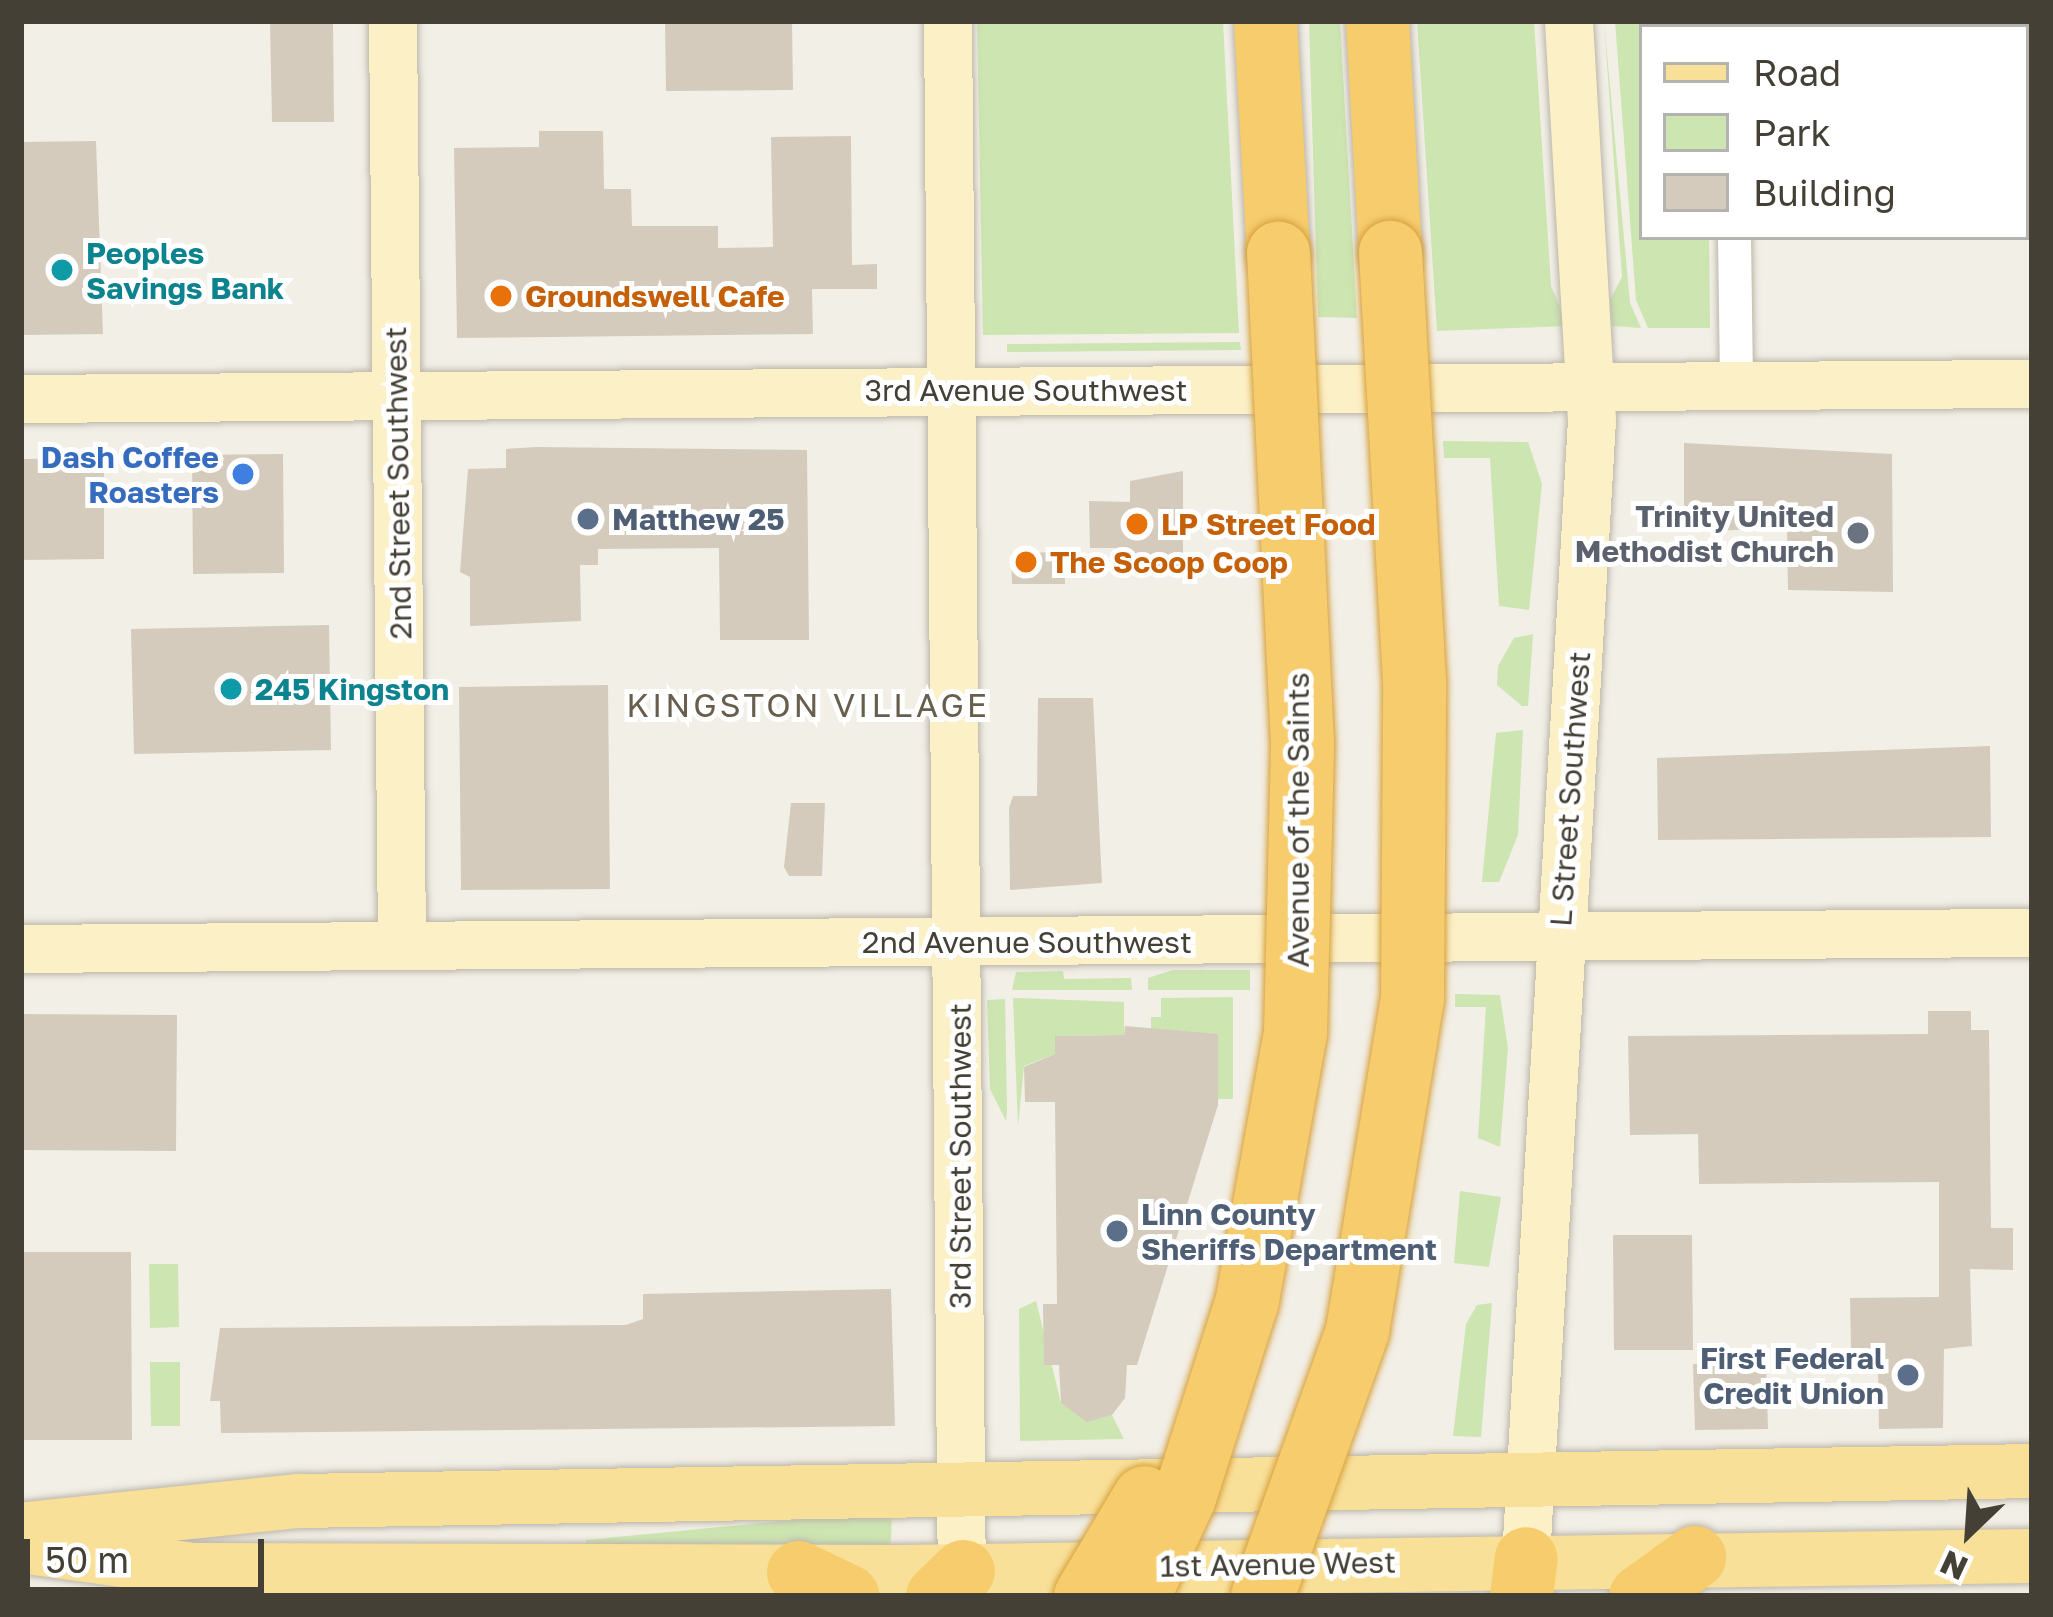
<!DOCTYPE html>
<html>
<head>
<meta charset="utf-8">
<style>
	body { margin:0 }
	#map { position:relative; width:2053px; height:1617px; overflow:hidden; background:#f2efe7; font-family:"Golos Text",sans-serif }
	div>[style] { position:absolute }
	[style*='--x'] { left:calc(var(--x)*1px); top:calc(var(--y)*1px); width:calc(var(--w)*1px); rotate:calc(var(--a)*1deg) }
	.green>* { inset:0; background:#cce5b1 }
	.building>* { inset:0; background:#d4cbbd }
	.roads { filter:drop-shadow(0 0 3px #bdb7aa) drop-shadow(0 0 3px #bdb7aa) }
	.street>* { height:33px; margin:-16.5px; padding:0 16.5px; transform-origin:16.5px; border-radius:16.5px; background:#fff }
	.secondary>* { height:48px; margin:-24px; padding:0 24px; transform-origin:24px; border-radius:24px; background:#fcf0c7 }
	.primary>* { height:54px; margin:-27px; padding:0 27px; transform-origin:27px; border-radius:27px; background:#f9e099 }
	.highway>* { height:63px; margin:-31.5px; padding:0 31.5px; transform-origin:31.5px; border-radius:31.5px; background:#f7cc6d }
	.bridges { filter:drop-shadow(0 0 3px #d6a13d) drop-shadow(0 0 3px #d6a13d) }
	.highway-bridge>* { height:63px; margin:-31.5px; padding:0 31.5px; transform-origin:31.5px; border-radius:31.5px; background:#f7cc6d }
	.dots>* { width:33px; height:33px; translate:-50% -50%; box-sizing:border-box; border:6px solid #fff; border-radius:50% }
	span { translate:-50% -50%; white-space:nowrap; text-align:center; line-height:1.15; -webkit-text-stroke:10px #fff; paint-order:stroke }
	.culture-label { font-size:30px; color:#0d838f; font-weight:700 }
	.left { translate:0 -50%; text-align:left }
	.food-label { font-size:30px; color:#c56008; font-weight:700 }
	.street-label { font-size:30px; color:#454036 }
	.shop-label { font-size:30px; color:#366cbe; font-weight:700 }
	.right { translate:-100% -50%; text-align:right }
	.worship-label { font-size:30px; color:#5b616d; font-weight:700 }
	.service-label { font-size:30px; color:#4e5e75; font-weight:700 }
	.neighbourhood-label { font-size:33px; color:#675e4e; letter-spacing:3px }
	.frame { position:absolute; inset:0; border:24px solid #454036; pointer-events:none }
	.legend { position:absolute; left:1639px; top:24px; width:390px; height:216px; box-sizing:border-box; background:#fff; border:3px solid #b5b3af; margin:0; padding:15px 21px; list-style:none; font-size:36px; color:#454036 }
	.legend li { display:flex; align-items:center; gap:24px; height:60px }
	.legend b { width:60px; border:3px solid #b5b3af }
	.north { position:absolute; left:1909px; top:1473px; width:120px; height:120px; -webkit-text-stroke:9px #fff; paint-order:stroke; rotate:205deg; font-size:33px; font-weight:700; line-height:48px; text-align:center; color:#454036 }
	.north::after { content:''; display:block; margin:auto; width:42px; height:54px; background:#454036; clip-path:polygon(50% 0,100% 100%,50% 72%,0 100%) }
	.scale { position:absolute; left:24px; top:1539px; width:240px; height:54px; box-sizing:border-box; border:6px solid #454036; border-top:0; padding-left:15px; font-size:36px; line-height:42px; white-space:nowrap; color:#454036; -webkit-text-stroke:9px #fff; paint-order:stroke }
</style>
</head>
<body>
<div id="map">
	<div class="green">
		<div style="clip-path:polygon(977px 21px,1223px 21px,1239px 333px,983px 335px)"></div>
		<div style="clip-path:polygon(1309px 21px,1340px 21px,1357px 318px,1318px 317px)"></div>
		<div style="clip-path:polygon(1417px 21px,1534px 21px,1551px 286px,1568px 326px,1437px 331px)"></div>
		<div style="clip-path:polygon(1604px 21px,1630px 303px,1641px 328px,1612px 326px,1610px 300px,1622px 277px)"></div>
		<div style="clip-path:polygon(1615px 21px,1707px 21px,1642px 27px,1642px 237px,1709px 237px,1710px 328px,1648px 328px,1636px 300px)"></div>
		<div style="clip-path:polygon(1240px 342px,1241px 350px,1007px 352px,1007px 344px)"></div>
		<div style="clip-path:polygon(1443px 441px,1528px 442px,1542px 484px,1529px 610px,1499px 606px,1490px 458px,1444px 458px)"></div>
		<div style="clip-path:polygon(1533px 634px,1528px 706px,1522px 706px,1497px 685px,1498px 666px,1514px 638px)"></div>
		<div style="clip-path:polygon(1523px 730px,1518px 835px,1499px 882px,1482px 882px,1496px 733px)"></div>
		<div style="clip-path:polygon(1173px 970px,1250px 970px,1250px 990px,1148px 990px,1148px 978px)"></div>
		<div style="clip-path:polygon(1063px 971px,1064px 979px,1131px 978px,1132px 990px,1012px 990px,1016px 972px)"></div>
		<div style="clip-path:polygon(1455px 994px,1500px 995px,1508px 1048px,1500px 1147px,1478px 1138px,1486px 1007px,1455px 1007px)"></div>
		<div style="clip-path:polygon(1233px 997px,1233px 1099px,1218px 1099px,1151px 1035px,1151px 1017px,1161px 1017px,1161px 998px)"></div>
		<div style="clip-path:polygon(1013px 998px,1124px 1002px,1124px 1035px,1056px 1036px,1055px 1054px,1024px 1066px,1018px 1126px)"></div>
		<div style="clip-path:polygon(1005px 999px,1007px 1111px,1006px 1121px,990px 1089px,987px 1000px)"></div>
		<div style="clip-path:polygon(1460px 1191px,1501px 1197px,1489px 1267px,1454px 1263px)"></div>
		<div style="clip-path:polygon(149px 1264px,178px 1264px,179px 1327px,150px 1328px)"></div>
		<div style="clip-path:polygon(1036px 1301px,1061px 1403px,1087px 1421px,1112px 1415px,1124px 1439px,1020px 1441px,1019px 1309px)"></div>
		<div style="clip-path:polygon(1492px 1303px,1481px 1437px,1453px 1436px,1466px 1324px,1477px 1305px)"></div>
		<div style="clip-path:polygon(150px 1362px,180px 1362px,180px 1426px,151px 1426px)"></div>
		<div style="clip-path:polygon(834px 1516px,892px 1518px,890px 1556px,586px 1548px,586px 1540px)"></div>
	</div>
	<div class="building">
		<div style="clip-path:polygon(270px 21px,333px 21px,334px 122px,272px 122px)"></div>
		<div style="clip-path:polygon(665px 21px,792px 21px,793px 90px,666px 91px)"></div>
		<div style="clip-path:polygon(539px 131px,603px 131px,604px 189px,631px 189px,632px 226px,718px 226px,718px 248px,773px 247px,771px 137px,851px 136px,852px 265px,877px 264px,877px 289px,812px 289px,813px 334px,457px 338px,454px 148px,539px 147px)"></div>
		<div style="clip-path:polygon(96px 141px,103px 334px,21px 335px,21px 142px)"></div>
		<div style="clip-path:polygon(1684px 443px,1892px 454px,1893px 592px,1788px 590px,1787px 528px,1684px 532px)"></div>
		<div style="clip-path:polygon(536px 447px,807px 450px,809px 640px,720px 640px,719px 548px,598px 549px,598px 565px,580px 565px,581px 621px,470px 626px,470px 577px,460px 572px,468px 469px,506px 468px,506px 449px)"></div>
		<div style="clip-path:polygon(283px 454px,284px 573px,193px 574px,192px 455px)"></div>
		<div style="clip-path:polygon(104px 458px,104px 559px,21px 560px,21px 459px)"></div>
		<div style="clip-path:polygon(1183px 471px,1183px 566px,1115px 566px,1115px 548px,1090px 548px,1089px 501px,1130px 502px,1130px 481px)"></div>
		<div style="clip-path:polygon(1064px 552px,1065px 584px,1012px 584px,1011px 553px)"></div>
		<div style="clip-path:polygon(329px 625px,331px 750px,134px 754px,131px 629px)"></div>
		<div style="clip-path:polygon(608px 685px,610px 889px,461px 890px,459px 687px)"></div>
		<div style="clip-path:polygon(1038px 698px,1093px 698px,1102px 883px,1010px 890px,1009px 808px,1013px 796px,1037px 796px)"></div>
		<div style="clip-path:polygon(1990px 746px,1991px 837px,1658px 840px,1657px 758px)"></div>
		<div style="clip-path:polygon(791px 803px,825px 803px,822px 876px,789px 876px,784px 867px)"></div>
		<div style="clip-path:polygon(1928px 1011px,1971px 1011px,1971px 1030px,1989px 1030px,1991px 1228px,2013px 1228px,2013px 1270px,1970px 1269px,1972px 1346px,1944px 1349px,1943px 1428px,1879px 1429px,1878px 1365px,1858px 1366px,1851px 1348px,1850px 1298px,1939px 1297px,1939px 1182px,1699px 1184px,1698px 1134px,1630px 1135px,1628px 1036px,1928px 1034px)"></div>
		<div style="clip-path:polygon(21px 1014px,177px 1015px,176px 1151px,21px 1150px)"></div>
		<div style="clip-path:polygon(1125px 1026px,1218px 1034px,1218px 1105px,1137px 1365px,1127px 1365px,1125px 1398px,1112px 1415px,1087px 1422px,1061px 1403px,1059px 1365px,1044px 1365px,1043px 1304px,1057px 1304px,1055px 1102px,1025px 1102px,1024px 1067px,1055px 1054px,1055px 1036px,1124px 1035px)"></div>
		<div style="clip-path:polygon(1613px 1235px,1692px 1235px,1693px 1350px,1614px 1350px)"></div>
		<div style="clip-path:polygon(21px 1252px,131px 1252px,132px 1440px,21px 1440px)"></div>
		<div style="clip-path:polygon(891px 1289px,895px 1426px,221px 1433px,220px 1401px,210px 1401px,220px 1328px,626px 1325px,643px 1319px,643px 1294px)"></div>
		<div style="clip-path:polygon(1766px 1363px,1768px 1429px,1695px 1430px,1693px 1364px)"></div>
	</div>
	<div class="roads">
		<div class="street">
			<div style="--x:1731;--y:21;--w:6;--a:90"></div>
			<div style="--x:1734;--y:237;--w:146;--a:89.2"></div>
		</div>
		<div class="secondary">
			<div style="--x:393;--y:21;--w:923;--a:89.44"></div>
			<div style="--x:948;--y:21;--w:1575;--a:89.49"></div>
			<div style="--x:21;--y:399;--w:2011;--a:-0.43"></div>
			<div style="--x:21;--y:949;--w:2011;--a:-0.46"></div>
			<div style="--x:1526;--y:1558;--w:1139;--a:-86.68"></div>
			<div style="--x:1592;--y:421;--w:401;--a:-93.3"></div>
		</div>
		<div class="primary">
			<div style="--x:26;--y:1529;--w:274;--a:-5.9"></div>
			<div style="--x:299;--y:1501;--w:1733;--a:-0.99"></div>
			<div style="--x:21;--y:1546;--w:174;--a:7.9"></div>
			<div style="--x:193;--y:1570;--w:707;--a:0.16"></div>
			<div style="--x:900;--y:1572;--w:1132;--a:-0.81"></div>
		</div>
		<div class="highway">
			<div style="--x:1265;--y:21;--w:232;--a:86.8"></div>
			<div style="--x:1377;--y:21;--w:231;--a:86.8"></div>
			<div style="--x:798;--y:1572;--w:55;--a:25.6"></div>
			<div style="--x:937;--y:1596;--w:36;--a:-44"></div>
			<div style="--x:1521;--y:1596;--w:38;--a:-83"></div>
			<div style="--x:1640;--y:1596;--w:67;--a:-35.8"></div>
		</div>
	</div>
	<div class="bridges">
		<div class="highway-bridge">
			<div style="--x:1085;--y:1596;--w:115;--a:-59.2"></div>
			<div style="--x:1138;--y:1596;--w:109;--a:-65.1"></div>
			<div style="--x:1184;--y:1497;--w:208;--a:-72.3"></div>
			<div style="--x:1247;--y:1299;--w:270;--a:-79.8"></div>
			<div style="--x:1295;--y:1033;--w:290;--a:-88.6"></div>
			<div style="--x:1302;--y:743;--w:491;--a:-92.8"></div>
			<div style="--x:1262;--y:1596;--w:282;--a:-70.3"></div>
			<div style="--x:1357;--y:1330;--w:336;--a:-80.6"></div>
			<div style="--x:1412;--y:999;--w:318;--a:-89.6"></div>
			<div style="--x:1414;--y:681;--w:430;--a:-93.2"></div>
		</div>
	</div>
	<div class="dots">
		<div style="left:62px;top:270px;background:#0f9aa8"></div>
		<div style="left:501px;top:296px;background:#e8710a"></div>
		<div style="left:243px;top:474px;background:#3f7fe0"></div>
		<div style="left:588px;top:519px;background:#5c6f8a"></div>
		<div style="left:1137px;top:524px;background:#e8710a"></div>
		<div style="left:1858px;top:533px;background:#6b7280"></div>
		<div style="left:1026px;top:562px;background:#e8710a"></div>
		<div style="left:231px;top:689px;background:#0f9aa8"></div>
		<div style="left:1117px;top:1231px;background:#5c6f8a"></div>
		<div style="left:1908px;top:1375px;background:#5c6f8a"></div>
	</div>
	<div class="culture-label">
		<span class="left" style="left:86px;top:270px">Peoples<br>Savings Bank</span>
		<span class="left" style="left:255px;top:689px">245 Kingston</span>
	</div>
	<div class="food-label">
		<span class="left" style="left:525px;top:296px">Groundswell Cafe</span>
		<span class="left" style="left:1161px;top:524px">LP Street Food</span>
		<span class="left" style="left:1050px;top:562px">The Scoop Coop</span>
	</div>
	<div class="street-label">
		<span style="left:1026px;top:390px">3rd Avenue Southwest</span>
		<span style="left:398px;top:483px;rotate:-91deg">2nd Street Southwest</span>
		<span style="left:1570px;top:789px;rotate:-86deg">L Street Southwest</span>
		<span style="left:1298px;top:820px;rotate:-90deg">Avenue of the Saints</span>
		<span style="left:1027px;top:942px">2nd Avenue Southwest</span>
		<span style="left:960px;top:1156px;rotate:-90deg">3rd Street Southwest</span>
		<span style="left:1278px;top:1564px;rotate:-1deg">1st Avenue West</span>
	</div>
	<div class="shop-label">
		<span class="right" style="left:219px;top:474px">Dash Coffee<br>Roasters</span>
	</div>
	<div class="worship-label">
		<span class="right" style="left:1834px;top:533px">Trinity United<br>Methodist Church</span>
	</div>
	<div class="service-label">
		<span class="left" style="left:612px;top:519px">Matthew 25</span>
		<span class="left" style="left:1141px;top:1231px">Linn County<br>Sheriffs Department</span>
		<span class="right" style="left:1884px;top:1375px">First Federal<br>Credit Union</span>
	</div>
	<div class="neighbourhood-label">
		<span style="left:808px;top:705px">KINGSTON VILLAGE</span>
	</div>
	<div class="frame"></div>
	<ul class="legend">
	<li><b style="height:15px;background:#f9e099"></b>Road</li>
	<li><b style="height:33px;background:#cce5b1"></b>Park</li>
	<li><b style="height:33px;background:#d4cbbd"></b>Building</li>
	</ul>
	<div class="north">N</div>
	<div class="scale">50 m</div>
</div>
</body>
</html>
